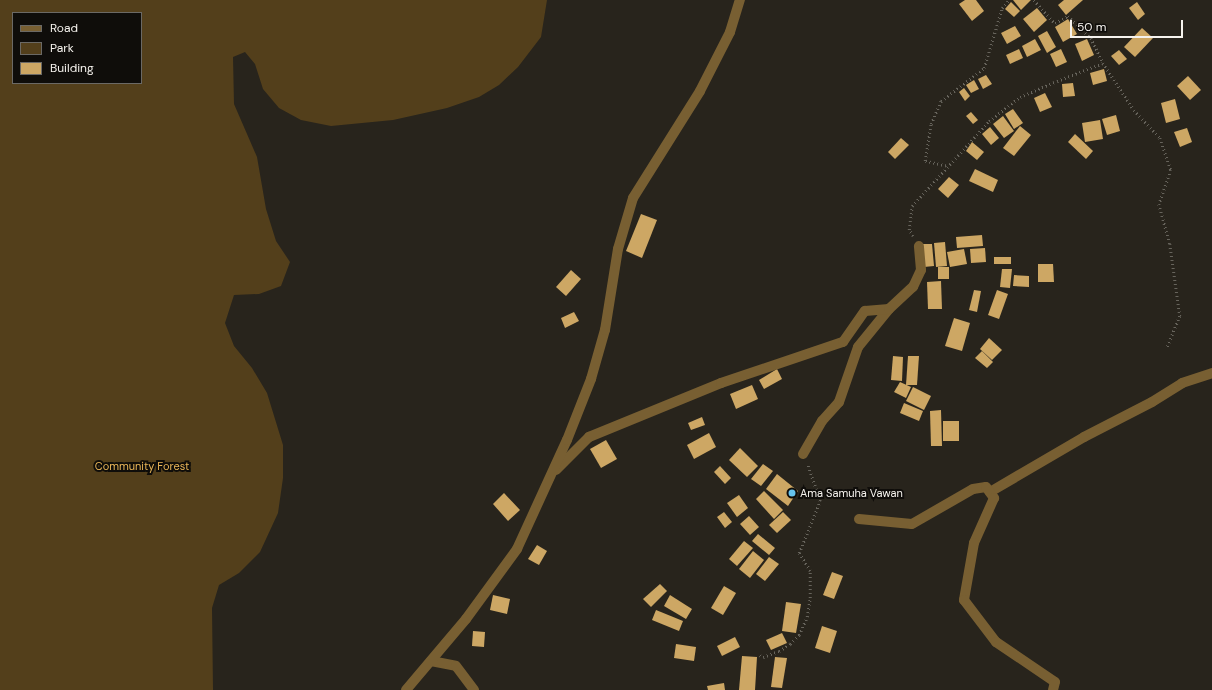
<!DOCTYPE html>
<html>
<head>
<meta charset="utf-8">
<style>
	body { margin:0 }
	#map { position:relative; width:1212px; height:690px; overflow:hidden; background:#28241c; font-family:"DM Sans",sans-serif }
	div>[style] { position:absolute }
	[style*='--x'] { left:calc(var(--x)*1px); top:calc(var(--y)*1px); width:calc(var(--w)*1px); rotate:calc(var(--a)*1deg) }
	.green>* { inset:0; background:#533f1b }
	.building>* { inset:0; background:#cda764 }
	.path>* { height:2.5px; margin-top:-1.25px; transform-origin:0; background:repeating-linear-gradient(90deg,#67645c 0 1px,transparent 0 4px) }
	.minor>* { height:10px; margin:-5px; padding:0 5px; transform-origin:5px; border-radius:5px; background:#785f32 }
	.dots>* { width:11px; height:11px; translate:-50% -50%; box-sizing:border-box; border:2px solid #0f0d0a; border-radius:50% }
	span { translate:-50% -50%; white-space:nowrap; text-align:center; line-height:1.15; -webkit-text-stroke:4px #0f0d0a; paint-order:stroke }
	.park-label { font-size:11px; color:#eab658 }
	.poi-label { font-size:11px; color:#f6f3ee }
	.left { translate:0 -50%; text-align:left }
	.legend { position:absolute; left:12px; top:12px; width:130px; height:72px; box-sizing:border-box; background:#0f0d0a; border:1px solid #6b6965; margin:0; padding:5px 7px; list-style:none; font-size:12px; color:#f6f3ee }
	.legend li { display:flex; align-items:center; gap:8px; height:20px }
	.legend b { width:20px; border:1px solid #6b6965 }
	.scale { position:absolute; left:1070px; top:20px; width:113px; height:18px; box-sizing:border-box; border:2px solid #f6f3ee; border-top:0; padding-left:5px; font-size:12px; line-height:14px; white-space:nowrap; color:#f6f3ee; -webkit-text-stroke:3px #0f0d0a; paint-order:stroke }
</style>
</head>
<body>
<div id="map">
	<div class="green">
		<div style="clip-path:polygon(evenodd,0 0,547px 0,541px 37px,518px 67px,499px 85px,479px 97px,447px 108px,393px 120px,331px 126px,301px 120px,279px 108px,263px 89px,255px 64px,245px 52px,233px 57px,234px 104px,257px 157px,266px 209px,276px 241px,290px 262px,281px 286px,259px 294px,234px 295px,225px 323px,234px 346px,252px 368px,267px 393px,283px 445px,283px 478px,278px 513px,260px 552px,239px 573px,219px 585px,212px 608px,213px 690px,0 690px,0 0,13px 13px,141px 13px,141px 83px,13px 83px,13px 13px)"></div>
	</div>
	<div class="building">
		<div style="clip-path:polygon(965px 0,976px 0,984px 11px,972px 21px,959px 4px)"></div>
		<div style="clip-path:polygon(1013px 0,1031px 0,1021px 10px)"></div>
		<div style="clip-path:polygon(1064px 0,1083px 0,1066px 15px,1058px 5px)"></div>
		<div style="clip-path:polygon(1011px 2px,1020px 11px,1014px 17px,1005px 9px)"></div>
		<div style="clip-path:polygon(1137px 2px,1145px 14px,1138px 20px,1129px 8px)"></div>
		<div style="clip-path:polygon(1037px 8px,1047px 20px,1034px 32px,1023px 19px)"></div>
		<div style="clip-path:polygon(1068px 19px,1077px 34px,1063px 42px,1055px 27px)"></div>
		<div style="clip-path:polygon(1015px 26px,1021px 36px,1007px 44px,1001px 33px)"></div>
		<div style="clip-path:polygon(1142px 28px,1153px 38px,1135px 57px,1124px 47px)"></div>
		<div style="clip-path:polygon(1047px 31px,1056px 47px,1047px 53px,1038px 36px)"></div>
		<div style="clip-path:polygon(1035px 39px,1041px 50px,1027px 57px,1022px 46px)"></div>
		<div style="clip-path:polygon(1087px 39px,1094px 55px,1082px 61px,1075px 44px)"></div>
		<div style="clip-path:polygon(1019px 49px,1023px 58px,1010px 64px,1006px 55px)"></div>
		<div style="clip-path:polygon(1061px 49px,1067px 62px,1056px 67px,1050px 54px)"></div>
		<div style="clip-path:polygon(1119px 50px,1127px 59px,1119px 65px,1111px 56px)"></div>
		<div style="clip-path:polygon(1104px 69px,1107px 81px,1093px 85px,1090px 73px)"></div>
		<div style="clip-path:polygon(986px 75px,992px 84px,983px 89px,978px 79px)"></div>
		<div style="clip-path:polygon(1188px 76px,1201px 90px,1190px 100px,1177px 86px)"></div>
		<div style="clip-path:polygon(974px 80px,979px 89px,971px 93px,966px 85px)"></div>
		<div style="clip-path:polygon(1073px 83px,1075px 96px,1063px 97px,1062px 84px)"></div>
		<div style="clip-path:polygon(964px 88px,970px 96px,965px 101px,959px 92px)"></div>
		<div style="clip-path:polygon(1045px 93px,1052px 107px,1040px 112px,1034px 98px)"></div>
		<div style="clip-path:polygon(1175px 99px,1180px 119px,1166px 123px,1161px 103px)"></div>
		<div style="clip-path:polygon(1013px 109px,1023px 123px,1014px 129px,1005px 114px)"></div>
		<div style="clip-path:polygon(971px 112px,978px 120px,973px 124px,966px 116px)"></div>
		<div style="clip-path:polygon(1116px 115px,1120px 131px,1107px 135px,1102px 119px)"></div>
		<div style="clip-path:polygon(1003px 116px,1014px 131px,1004px 138px,993px 124px)"></div>
		<div style="clip-path:polygon(1100px 120px,1103px 139px,1085px 142px,1082px 123px)"></div>
		<div style="clip-path:polygon(1020px 126px,1031px 135px,1014px 156px,1003px 148px)"></div>
		<div style="clip-path:polygon(990px 127px,999px 138px,991px 145px,982px 134px)"></div>
		<div style="clip-path:polygon(1187px 128px,1192px 142px,1180px 147px,1174px 132px)"></div>
		<div style="clip-path:polygon(1075px 134px,1093px 151px,1086px 159px,1068px 142px)"></div>
		<div style="clip-path:polygon(901px 138px,909px 145px,895px 159px,888px 152px)"></div>
		<div style="clip-path:polygon(972px 142px,984px 152px,977px 160px,966px 151px)"></div>
		<div style="clip-path:polygon(975px 169px,998px 180px,993px 192px,969px 181px)"></div>
		<div style="clip-path:polygon(949px 177px,959px 185px,948px 198px,938px 189px)"></div>
		<div style="clip-path:polygon(641px 214px,657px 220px,642px 258px,626px 251px)"></div>
		<div style="clip-path:polygon(982px 235px,983px 246px,957px 248px,956px 237px)"></div>
		<div style="clip-path:polygon(945px 242px,947px 266px,936px 267px,934px 243px)"></div>
		<div style="clip-path:polygon(923px 244px,932px 244px,934px 266px,924px 267px)"></div>
		<div style="clip-path:polygon(985px 248px,986px 262px,971px 263px,970px 249px)"></div>
		<div style="clip-path:polygon(964px 249px,967px 264px,950px 267px,947px 252px)"></div>
		<div style="clip-path:polygon(994px 257px,1011px 257px,1011px 264px,994px 264px)"></div>
		<div style="clip-path:polygon(1038px 264px,1053px 264px,1054px 282px,1038px 282px)"></div>
		<div style="clip-path:polygon(938px 267px,949px 267px,949px 279px,938px 279px)"></div>
		<div style="clip-path:polygon(1002px 269px,1012px 269px,1010px 288px,1000px 287px)"></div>
		<div style="clip-path:polygon(571px 270px,581px 279px,566px 296px,556px 287px)"></div>
		<div style="clip-path:polygon(1014px 275px,1029px 276px,1029px 287px,1013px 286px)"></div>
		<div style="clip-path:polygon(941px 281px,942px 309px,928px 309px,927px 282px)"></div>
		<div style="clip-path:polygon(974px 290px,981px 291px,977px 312px,969px 310px)"></div>
		<div style="clip-path:polygon(997px 290px,1008px 294px,999px 319px,988px 315px)"></div>
		<div style="clip-path:polygon(574px 312px,579px 321px,565px 328px,561px 318px)"></div>
		<div style="clip-path:polygon(954px 318px,970px 323px,962px 351px,945px 346px)"></div>
		<div style="clip-path:polygon(989px 338px,1002px 350px,992px 360px,980px 349px)"></div>
		<div style="clip-path:polygon(982px 351px,993px 362px,987px 368px,975px 358px)"></div>
		<div style="clip-path:polygon(893px 356px,903px 357px,902px 381px,891px 380px)"></div>
		<div style="clip-path:polygon(908px 356px,919px 356px,917px 385px,906px 385px)"></div>
		<div style="clip-path:polygon(777px 369px,782px 379px,764px 389px,759px 380px)"></div>
		<div style="clip-path:polygon(900px 382px,911px 387px,906px 398px,894px 392px)"></div>
		<div style="clip-path:polygon(752px 385px,758px 399px,736px 409px,730px 394px)"></div>
		<div style="clip-path:polygon(913px 387px,931px 396px,924px 410px,906px 401px)"></div>
		<div style="clip-path:polygon(904px 403px,923px 411px,919px 421px,900px 413px)"></div>
		<div style="clip-path:polygon(941px 410px,942px 446px,931px 446px,930px 411px)"></div>
		<div style="clip-path:polygon(702px 417px,705px 425px,691px 430px,688px 423px)"></div>
		<div style="clip-path:polygon(943px 421px,959px 421px,959px 441px,943px 441px)"></div>
		<div style="clip-path:polygon(709px 433px,716px 447px,694px 459px,687px 445px)"></div>
		<div style="clip-path:polygon(606px 440px,617px 459px,601px 468px,590px 449px)"></div>
		<div style="clip-path:polygon(740px 448px,758px 466px,747px 477px,729px 460px)"></div>
		<div style="clip-path:polygon(763px 464px,773px 471px,761px 486px,751px 479px)"></div>
		<div style="clip-path:polygon(720px 466px,731px 478px,725px 484px,714px 472px)"></div>
		<div style="clip-path:polygon(777px 474px,798px 491px,788px 506px,766px 489px)"></div>
		<div style="clip-path:polygon(764px 491px,783px 510px,774px 519px,756px 499px)"></div>
		<div style="clip-path:polygon(504px 493px,520px 510px,508px 521px,493px 504px)"></div>
		<div style="clip-path:polygon(739px 495px,748px 508px,737px 517px,727px 503px)"></div>
		<div style="clip-path:polygon(724px 512px,732px 522px,725px 528px,717px 517px)"></div>
		<div style="clip-path:polygon(783px 512px,791px 520px,777px 533px,769px 525px)"></div>
		<div style="clip-path:polygon(749px 516px,759px 527px,750px 535px,740px 524px)"></div>
		<div style="clip-path:polygon(758px 534px,775px 548px,769px 555px,752px 541px)"></div>
		<div style="clip-path:polygon(744px 541px,753px 548px,737px 566px,729px 559px)"></div>
		<div style="clip-path:polygon(537px 545px,547px 551px,539px 565px,528px 559px)"></div>
		<div style="clip-path:polygon(753px 551px,764px 560px,750px 578px,739px 569px)"></div>
		<div style="clip-path:polygon(769px 557px,779px 564px,765px 581px,756px 574px)"></div>
		<div style="clip-path:polygon(832px 572px,843px 576px,834px 599px,823px 595px)"></div>
		<div style="clip-path:polygon(660px 584px,667px 591px,651px 607px,643px 599px)"></div>
		<div style="clip-path:polygon(724px 586px,736px 593px,723px 615px,711px 608px)"></div>
		<div style="clip-path:polygon(493px 595px,510px 599px,507px 614px,490px 610px)"></div>
		<div style="clip-path:polygon(670px 595px,692px 609px,686px 619px,664px 606px)"></div>
		<div style="clip-path:polygon(786px 602px,801px 604px,796px 633px,782px 631px)"></div>
		<div style="clip-path:polygon(656px 610px,683px 621px,679px 631px,652px 620px)"></div>
		<div style="clip-path:polygon(822px 626px,837px 631px,830px 653px,815px 648px)"></div>
		<div style="clip-path:polygon(473px 631px,485px 632px,484px 647px,472px 646px)"></div>
		<div style="clip-path:polygon(782px 633px,787px 643px,771px 650px,766px 640px)"></div>
		<div style="clip-path:polygon(735px 637px,740px 647px,722px 656px,717px 646px)"></div>
		<div style="clip-path:polygon(676px 644px,696px 647px,694px 661px,674px 658px)"></div>
		<div style="clip-path:polygon(742px 656px,757px 657px,755px 690px,739px 690px)"></div>
		<div style="clip-path:polygon(775px 657px,787px 658px,782px 688px,771px 687px)"></div>
		<div style="clip-path:polygon(724px 683px,725px 690px,708px 690px,707px 686px)"></div>
	</div>
	<div class="path">
		<div style="--x:1034;--y:0;--w:31;--a:48"></div>
		<div style="--x:1055;--y:23;--w:15;--a:-28"></div>
		<div style="--x:1068;--y:16;--w:32;--a:44"></div>
		<div style="--x:1091;--y:38;--w:28;--a:64"></div>
		<div style="--x:1103;--y:63;--w:56;--a:56.6"></div>
		<div style="--x:1134;--y:110;--w:38;--a:47"></div>
		<div style="--x:1160;--y:138;--w:34;--a:71"></div>
		<div style="--x:1171;--y:170;--w:36;--a:109"></div>
		<div style="--x:1159;--y:204;--w:41;--a:74.6"></div>
		<div style="--x:1170;--y:244;--w:73;--a:82.1"></div>
		<div style="--x:1180;--y:316;--w:35;--a:112"></div>
		<div style="--x:946;--y:166;--w:22;--a:-167"></div>
		<div style="--x:925;--y:161;--w:37;--a:-81"></div>
		<div style="--x:931;--y:124;--w:25;--a:-67"></div>
		<div style="--x:941;--y:101;--w:54;--a:-37.5"></div>
		<div style="--x:984;--y:68;--w:63;--a:-73.3"></div>
		<div style="--x:1002;--y:8;--w:11;--a:-49"></div>
		<div style="--x:913;--y:236;--w:7;--a:-124"></div>
		<div style="--x:909;--y:230;--w:24;--a:-83"></div>
		<div style="--x:912;--y:206;--w:115;--a:-47.8"></div>
		<div style="--x:989;--y:121;--w:39;--a:-38"></div>
		<div style="--x:1020;--y:97;--w:40;--a:-23.4"></div>
		<div style="--x:1057;--y:81;--w:49;--a:-21.4"></div>
		<div style="--x:760;--y:655;--w:4;--a:34"></div>
		<div style="--x:763;--y:657;--w:17;--a:-21"></div>
		<div style="--x:779;--y:651;--w:13;--a:-32"></div>
		<div style="--x:790;--y:644;--w:13;--a:-45"></div>
		<div style="--x:799;--y:635;--w:20;--a:-66"></div>
		<div style="--x:807;--y:617;--w:19;--a:-81"></div>
		<div style="--x:810;--y:598;--w:27;--a:-90"></div>
		<div style="--x:810;--y:571;--w:21;--a:-121"></div>
		<div style="--x:799;--y:553;--w:56;--a:-68"></div>
		<div style="--x:820;--y:501;--w:39;--a:-109"></div>
	</div>
	<div class="minor">
		<div style="--x:803;--y:454;--w:38;--a:-60"></div>
		<div style="--x:822;--y:421;--w:25;--a:-48"></div>
		<div style="--x:839;--y:402;--w:58;--a:-70.9"></div>
		<div style="--x:858;--y:347;--w:49;--a:-50.8"></div>
		<div style="--x:556;--y:470;--w:47;--a:-45"></div>
		<div style="--x:589;--y:437;--w:143;--a:-22.2"></div>
		<div style="--x:721;--y:383;--w:129;--a:-18.6"></div>
		<div style="--x:843;--y:342;--w:38;--a:-55"></div>
		<div style="--x:865;--y:311;--w:24;--a:-5"></div>
		<div style="--x:889;--y:309;--w:33;--a:-43"></div>
		<div style="--x:913;--y:287;--w:19;--a:-65"></div>
		<div style="--x:921;--y:270;--w:24;--a:-95"></div>
		<div style="--x:990;--y:492;--w:109;--a:-30.3"></div>
		<div style="--x:1084;--y:437;--w:76;--a:-27.2"></div>
		<div style="--x:1152;--y:402;--w:36;--a:-32"></div>
		<div style="--x:1182;--y:383;--w:32;--a:-18"></div>
		<div style="--x:859;--y:519;--w:53;--a:5.4"></div>
		<div style="--x:912;--y:524;--w:70;--a:-29.8"></div>
		<div style="--x:973;--y:489;--w:13;--a:-9"></div>
		<div style="--x:986;--y:487;--w:14;--a:54"></div>
		<div style="--x:994;--y:498;--w:49;--a:114"></div>
		<div style="--x:974;--y:543;--w:58;--a:100"></div>
		<div style="--x:964;--y:600;--w:53;--a:52.7"></div>
		<div style="--x:996;--y:642;--w:71;--a:34.1"></div>
		<div style="--x:1055;--y:682;--w:8;--a:104"></div>
		<div style="--x:431;--y:661;--w:25;--a:11"></div>
		<div style="--x:456;--y:666;--w:30;--a:53"></div>
		<div style="--x:406;--y:690;--w:93;--a:-49.8"></div>
		<div style="--x:466;--y:619;--w:87;--a:-53.9"></div>
		<div style="--x:517;--y:549;--w:120;--a:-65.4"></div>
		<div style="--x:567;--y:440;--w:66;--a:-68.5"></div>
		<div style="--x:591;--y:379;--w:51;--a:-74.1"></div>
		<div style="--x:605;--y:330;--w:82;--a:-80.9"></div>
		<div style="--x:618;--y:249;--w:53;--a:-73.6"></div>
		<div style="--x:633;--y:198;--w:126;--a:-57.9"></div>
		<div style="--x:700;--y:91;--w:66;--a:-63"></div>
		<div style="--x:730;--y:32;--w:34;--a:-73"></div>
	</div>
	<div class="dots">
		<div style="left:792px;top:493px;background:#66c4ef"></div>
	</div>
	<div class="park-label">
		<span style="left:142px;top:466px">Community Forest</span>
	</div>
	<div class="poi-label">
		<span class="left" style="left:800px;top:493px">Ama Samuha Vawan</span>
	</div>
	<ul class="legend">
	<li><b style="height:5px;background:#785f32"></b>Road</li>
	<li><b style="height:11px;background:#533f1b"></b>Park</li>
	<li><b style="height:11px;background:#cda764"></b>Building</li>
	</ul>
	<div class="scale">50 m</div>
</div>
</body>
</html>
